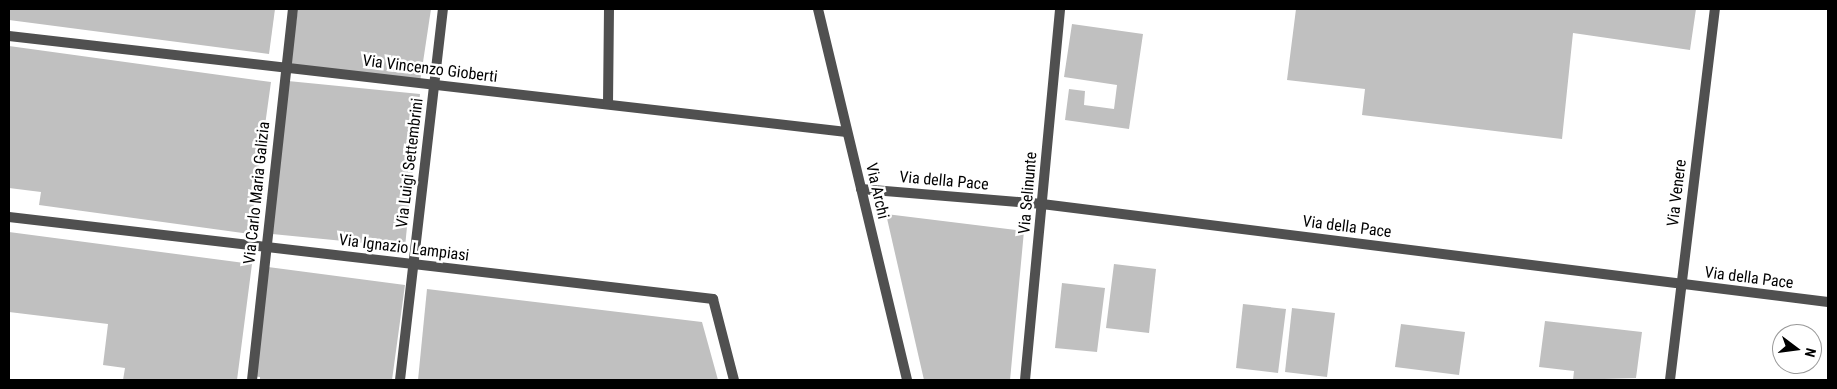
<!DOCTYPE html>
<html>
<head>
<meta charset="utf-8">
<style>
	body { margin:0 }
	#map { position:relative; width:1837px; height:389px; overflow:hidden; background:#fff; font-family:"Roboto Condensed",sans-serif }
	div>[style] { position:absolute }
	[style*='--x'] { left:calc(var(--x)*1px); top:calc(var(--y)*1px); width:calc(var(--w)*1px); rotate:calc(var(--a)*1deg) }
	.building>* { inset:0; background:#c0c0c0 }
	.minor>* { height:10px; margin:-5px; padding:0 5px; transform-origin:5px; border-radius:5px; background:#505050 }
	.tertiary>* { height:10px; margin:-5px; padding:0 5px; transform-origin:5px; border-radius:5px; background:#505050 }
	span { translate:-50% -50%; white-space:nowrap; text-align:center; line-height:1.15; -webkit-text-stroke:5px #fff; paint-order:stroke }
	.street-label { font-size:16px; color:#000 }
	.frame { position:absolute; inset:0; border:10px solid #000; pointer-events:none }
	.north { position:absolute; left:1772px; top:324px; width:50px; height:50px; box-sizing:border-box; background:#fff; border:1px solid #999; border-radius:50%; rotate:105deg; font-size:14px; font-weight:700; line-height:20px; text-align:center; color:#000 }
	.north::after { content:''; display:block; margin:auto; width:18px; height:22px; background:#000; clip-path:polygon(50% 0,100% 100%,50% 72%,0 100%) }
</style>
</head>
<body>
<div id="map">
	<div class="building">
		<div style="clip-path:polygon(9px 9px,275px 9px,269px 54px,9px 20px)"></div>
		<div style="clip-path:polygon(298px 9px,431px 9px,420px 82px,290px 64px)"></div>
		<div style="clip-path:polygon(1296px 9px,1696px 9px,1690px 50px,1573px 33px,1562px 139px,1362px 115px,1365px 89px,1287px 80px)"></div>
		<div style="clip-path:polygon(1072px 24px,1143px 34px,1129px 129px,1065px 120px,1069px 89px,1085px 91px,1084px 105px,1114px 109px,1117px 85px,1064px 77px)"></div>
		<div style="clip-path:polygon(9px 46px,271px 82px,250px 234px,39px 205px,41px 192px,9px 188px)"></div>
		<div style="clip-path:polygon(288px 81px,420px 94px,405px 247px,272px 234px)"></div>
		<div style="clip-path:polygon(886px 214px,1024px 231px,1010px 380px,924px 380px)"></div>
		<div style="clip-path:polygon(9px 232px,252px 264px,237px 380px,123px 380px,125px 368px,103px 365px,108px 324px,9px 312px)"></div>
		<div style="clip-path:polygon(1114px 264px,1156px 269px,1149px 333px,1106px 328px)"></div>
		<div style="clip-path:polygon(268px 267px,405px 285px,392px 380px,260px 380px,260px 377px,253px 376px)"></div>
		<div style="clip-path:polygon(1062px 283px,1105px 288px,1097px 352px,1055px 348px)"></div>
		<div style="clip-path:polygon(427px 289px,702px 322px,718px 380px,418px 380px)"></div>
		<div style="clip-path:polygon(1243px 304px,1286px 309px,1278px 373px,1236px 368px)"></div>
		<div style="clip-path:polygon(1292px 308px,1335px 313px,1327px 377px,1285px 372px)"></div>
		<div style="clip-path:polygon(1545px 321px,1642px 332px,1636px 378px,1573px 380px,1574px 371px,1539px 367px)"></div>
		<div style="clip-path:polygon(1401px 324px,1465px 332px,1459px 375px,1395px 367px)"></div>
	</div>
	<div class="minor">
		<div style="--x:9;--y:36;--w:843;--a:6.54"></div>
		<div style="--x:608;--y:104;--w:95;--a:-89.4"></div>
		<div style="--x:861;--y:189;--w:182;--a:4.7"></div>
		<div style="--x:1042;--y:204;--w:792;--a:7.11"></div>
		<div style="--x:9;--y:217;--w:709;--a:6.64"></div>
		<div style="--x:713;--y:299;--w:84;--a:75.5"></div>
		<div style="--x:252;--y:380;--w:373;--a:-83.7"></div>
		<div style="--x:400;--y:380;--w:373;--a:-83.4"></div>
		<div style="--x:1025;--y:380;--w:373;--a:-84.6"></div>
		<div style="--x:1670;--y:380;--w:374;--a:-83.1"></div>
	</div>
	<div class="tertiary">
		<div style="--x:818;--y:9;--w:382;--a:76.5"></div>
	</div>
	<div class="street-label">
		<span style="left:430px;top:69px;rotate:7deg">Via Vincenzo Gioberti</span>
		<span style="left:410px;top:163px;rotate:-83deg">Via Luigi Settembrini</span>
		<span style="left:944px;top:181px;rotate:5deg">Via della Pace</span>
		<span style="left:877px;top:191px;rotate:77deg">Via Archi</span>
		<span style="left:257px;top:193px;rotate:-84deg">Via Carlo Maria Galizia</span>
		<span style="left:1028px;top:193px;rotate:-85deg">Via Selinunte</span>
		<span style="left:1677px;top:193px;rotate:-83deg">Via Venere</span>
		<span style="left:1347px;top:227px;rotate:7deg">Via della Pace</span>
		<span style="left:404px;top:248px;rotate:7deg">Via Ignazio Lampiasi</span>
		<span style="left:1749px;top:278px;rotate:7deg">Via della Pace</span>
	</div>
	<div class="frame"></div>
	<div class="north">N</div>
</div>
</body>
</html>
